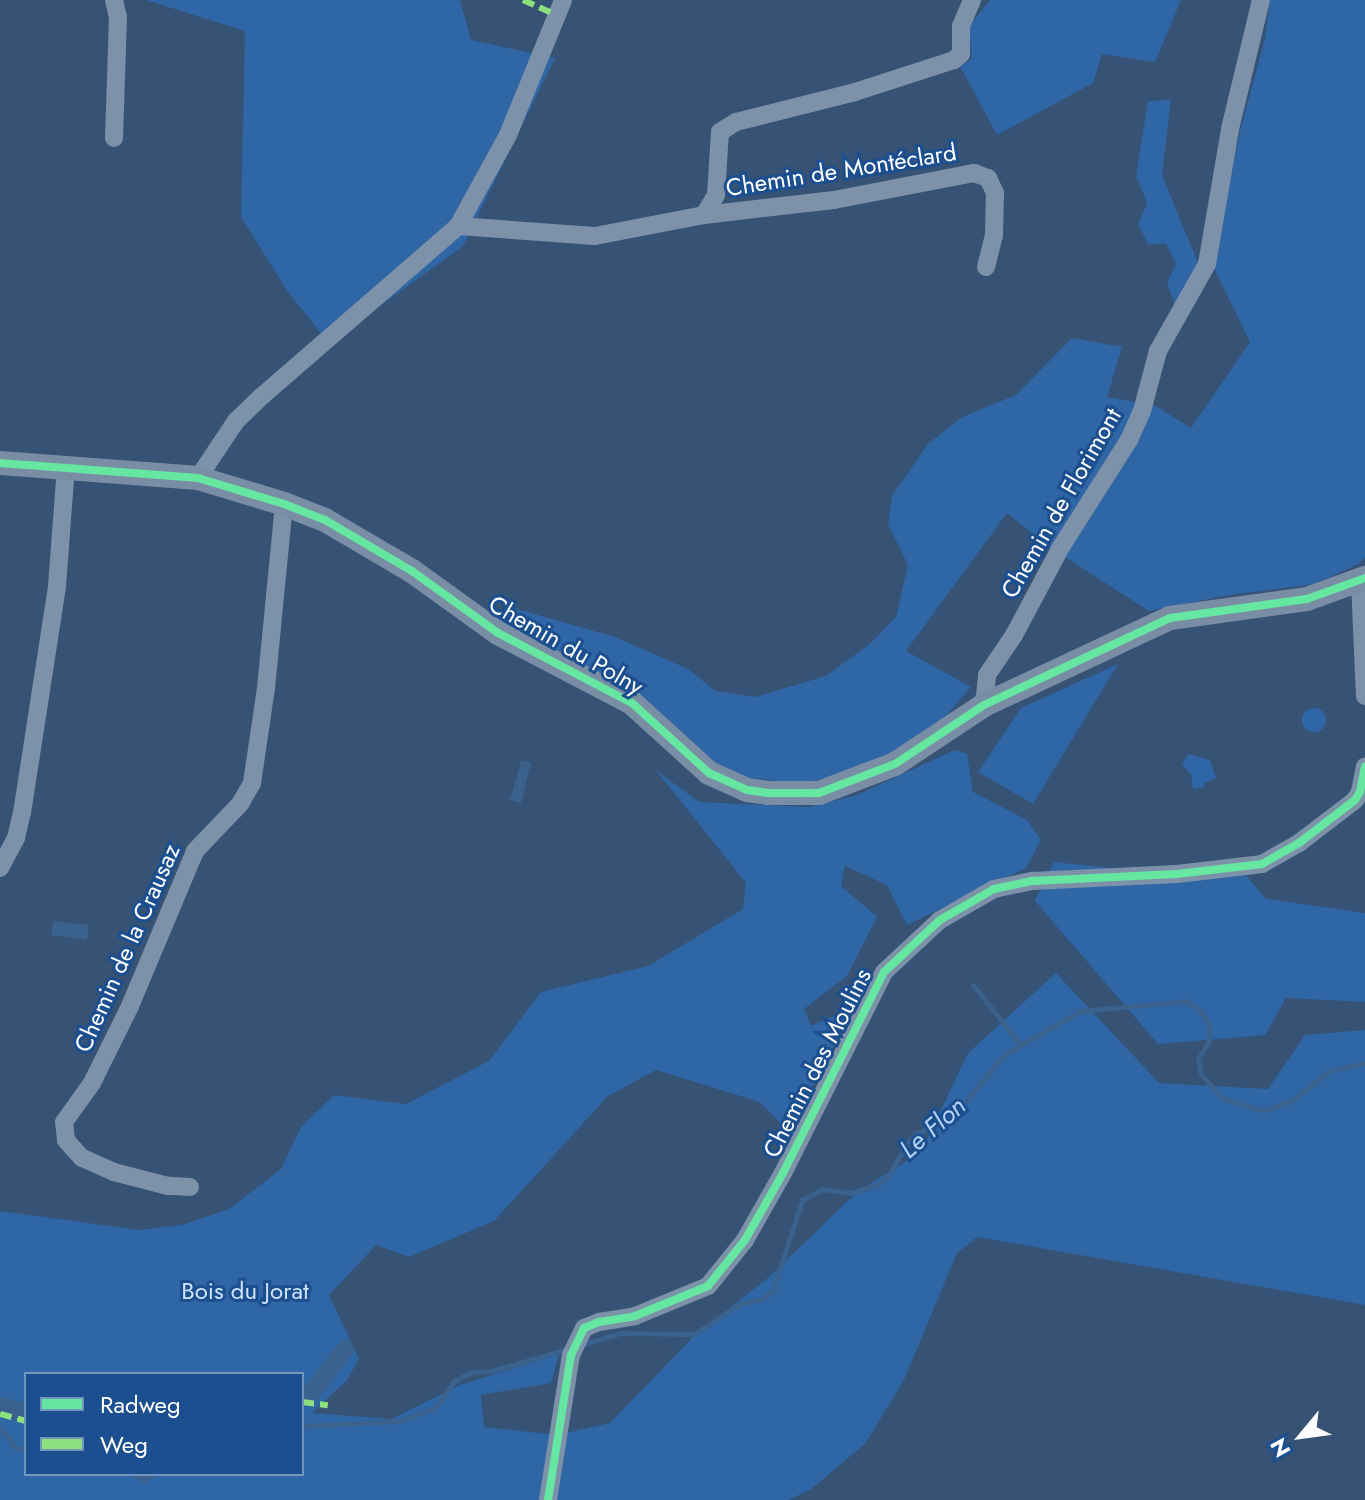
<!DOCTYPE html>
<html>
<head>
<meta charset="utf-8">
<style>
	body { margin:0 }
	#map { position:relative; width:1365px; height:1500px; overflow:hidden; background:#365274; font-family:Jost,sans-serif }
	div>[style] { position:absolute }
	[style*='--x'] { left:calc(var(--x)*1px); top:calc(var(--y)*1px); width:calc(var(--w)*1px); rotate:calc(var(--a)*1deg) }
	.green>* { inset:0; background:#2f66a5 }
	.round { border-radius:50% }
	.water>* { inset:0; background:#3b618d }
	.stream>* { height:5px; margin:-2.5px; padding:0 2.5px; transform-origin:2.5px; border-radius:2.5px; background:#3b618d }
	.canal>* { height:18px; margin:-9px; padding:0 9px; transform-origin:9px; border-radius:9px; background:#3b618d }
	.street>* { height:18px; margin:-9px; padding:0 9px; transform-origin:9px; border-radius:9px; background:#7d92a8 }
	.secondary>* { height:24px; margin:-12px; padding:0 12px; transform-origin:12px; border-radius:12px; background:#798da4 }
	.quiet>* { height:6px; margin-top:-3px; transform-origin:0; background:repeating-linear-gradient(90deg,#8de07e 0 12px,transparent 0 18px) }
	.cycleway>* { height:8px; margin:-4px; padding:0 4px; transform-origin:4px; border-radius:4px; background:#66e7a1 }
	span { translate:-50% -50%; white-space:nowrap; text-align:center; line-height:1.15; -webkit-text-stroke:6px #1b4f8f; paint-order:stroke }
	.street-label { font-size:24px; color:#fff }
	.park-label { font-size:24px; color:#cfe3fa }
	.water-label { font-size:26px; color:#b5d3f5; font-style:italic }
	.legend { position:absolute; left:24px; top:1372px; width:280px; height:104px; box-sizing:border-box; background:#1b4f8f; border:2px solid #7695bc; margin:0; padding:10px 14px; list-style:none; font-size:24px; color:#fff }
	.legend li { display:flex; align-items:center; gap:16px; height:40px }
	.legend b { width:40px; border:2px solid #7695bc }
	.north { position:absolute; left:1261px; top:1396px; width:80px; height:80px; -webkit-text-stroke:6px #1b4f8f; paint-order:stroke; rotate:241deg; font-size:22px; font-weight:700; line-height:32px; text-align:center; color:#fff }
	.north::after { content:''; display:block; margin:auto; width:28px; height:36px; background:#fff; clip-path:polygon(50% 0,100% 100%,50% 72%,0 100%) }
</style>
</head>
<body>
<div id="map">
	<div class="green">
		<div style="clip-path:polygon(146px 0,460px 0,471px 40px,555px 58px,463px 246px,329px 343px,288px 292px,241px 217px,245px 31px)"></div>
		<div style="clip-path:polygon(990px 0,1181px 0,1155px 62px,1102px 54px,1093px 83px,997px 135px,960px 66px,972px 59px,969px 26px)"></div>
		<div style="clip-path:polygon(1270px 0,1365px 0,1365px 557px,1360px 563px,1315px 584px,1229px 595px,1149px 611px,1048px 546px,1007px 513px,906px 651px,971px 687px,940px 723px,891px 753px,846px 773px,801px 784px,735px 776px,500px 621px,502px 610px,510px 607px,615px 637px,688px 669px,715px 691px,755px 697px,826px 676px,871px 643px,896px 617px,908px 565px,888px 524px,892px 496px,928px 444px,962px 417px,1016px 395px,1072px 338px,1122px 347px,1107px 397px,1156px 406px,1191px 428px,1250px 342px,1212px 264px,1240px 131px,1265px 39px)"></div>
		<div style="clip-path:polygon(1171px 100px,1162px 175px,1200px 268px,1177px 310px,1167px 283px,1176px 264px,1166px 244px,1148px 244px,1138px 224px,1147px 203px,1136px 176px,1148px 101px)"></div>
		<div style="clip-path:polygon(1118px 664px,1033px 804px,978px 772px,1021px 708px)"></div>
		<div class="round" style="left:1302px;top:708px;width:24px;height:24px"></div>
		<div style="clip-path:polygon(evenodd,955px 750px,967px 754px,973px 792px,1027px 820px,1041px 840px,1026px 868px,907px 925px,887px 885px,845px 866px,841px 886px,877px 917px,847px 976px,804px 1009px,811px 1026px,855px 1007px,788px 1131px,760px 1102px,656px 1070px,608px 1096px,494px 1221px,409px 1257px,376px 1245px,329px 1295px,359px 1359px,347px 1380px,312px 1413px,392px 1419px,460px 1385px,559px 1354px,551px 1383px,481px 1395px,484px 1427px,557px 1435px,610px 1423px,695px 1335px,769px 1277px,857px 1192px,921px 1152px,968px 1053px,1056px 973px,1159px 1083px,1268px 1089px,1305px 1035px,1365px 1030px,1365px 1305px,977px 1237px,957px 1253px,904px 1380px,865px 1444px,810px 1490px,788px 1500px,0 1500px,0 1211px,139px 1230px,182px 1225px,229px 1209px,281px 1169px,301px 1127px,334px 1095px,406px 1104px,489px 1061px,541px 992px,648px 966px,743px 909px,746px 883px,656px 770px,699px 802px,809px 807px,857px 795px,955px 750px,26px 1374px,302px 1374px,302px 1474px,26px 1474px,26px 1374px)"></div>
		<div style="clip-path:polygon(1188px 754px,1210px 760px,1216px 778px,1204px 783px,1205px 787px,1193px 789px,1191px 774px,1182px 765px)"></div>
		<div style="clip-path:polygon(1054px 862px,1166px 874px,1240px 868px,1266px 899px,1365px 913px,1365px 1002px,1286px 998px,1265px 1035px,1158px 1044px,1035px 901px)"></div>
	</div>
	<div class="water">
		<div style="clip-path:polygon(521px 760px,531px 763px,521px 803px,510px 800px)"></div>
		<div style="clip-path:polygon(53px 921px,89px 925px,87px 940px,51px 935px)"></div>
	</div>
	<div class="stream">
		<div style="--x:973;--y:985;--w:75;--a:51.5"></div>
		<div style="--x:580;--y:1345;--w:43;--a:-16.3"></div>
		<div style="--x:621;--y:1333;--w:73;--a:0.8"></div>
		<div style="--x:694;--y:1334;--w:56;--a:-33.4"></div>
		<div style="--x:741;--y:1303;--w:20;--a:-9"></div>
		<div style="--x:761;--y:1300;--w:16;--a:-40"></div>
		<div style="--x:773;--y:1290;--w:95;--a:-72.1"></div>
		<div style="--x:802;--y:1200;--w:24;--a:-28"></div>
		<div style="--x:823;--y:1189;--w:27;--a:8"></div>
		<div style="--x:850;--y:1193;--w:28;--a:-17"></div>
		<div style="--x:877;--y:1185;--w:14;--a:-39"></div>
		<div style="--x:888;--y:1176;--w:38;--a:-60"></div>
		<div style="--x:907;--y:1143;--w:14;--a:-45"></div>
		<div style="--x:917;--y:1133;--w:37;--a:-22"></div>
		<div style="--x:951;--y:1119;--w:83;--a:-50.4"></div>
		<div style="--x:1004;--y:1055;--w:88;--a:-30.1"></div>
		<div style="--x:1080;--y:1011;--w:107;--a:-5.3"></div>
		<div style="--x:1187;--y:1001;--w:17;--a:36"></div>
		<div style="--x:1201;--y:1011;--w:17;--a:62"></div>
		<div style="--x:1209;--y:1026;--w:17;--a:93"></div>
		<div style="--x:1208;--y:1043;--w:19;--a:122"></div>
		<div style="--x:1198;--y:1059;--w:15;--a:79"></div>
		<div style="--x:1201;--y:1074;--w:32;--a:49"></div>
		<div style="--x:1222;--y:1098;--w:35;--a:18"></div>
		<div style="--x:1255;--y:1109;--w:12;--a:5"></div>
		<div style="--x:1267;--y:1110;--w:26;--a:-21"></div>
		<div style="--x:1291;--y:1101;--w:49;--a:-37.6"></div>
		<div style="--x:1330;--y:1071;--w:36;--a:-13"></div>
		<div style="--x:302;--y:1426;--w:97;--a:-3"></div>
		<div style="--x:399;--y:1421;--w:38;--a:-20"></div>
		<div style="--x:435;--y:1408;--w:32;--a:-55"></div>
		<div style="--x:453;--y:1382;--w:21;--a:-29"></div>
		<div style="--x:471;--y:1372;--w:20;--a:-3"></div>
		<div style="--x:491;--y:1371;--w:79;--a:-16.1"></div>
		<div style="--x:0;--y:1428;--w:26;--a:51"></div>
		<div style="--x:16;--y:1448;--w:10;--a:6"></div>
		<div style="--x:133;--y:1474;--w:13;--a:29"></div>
		<div style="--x:144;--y:1480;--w:12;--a:-31"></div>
	</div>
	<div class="canal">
		<div style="--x:302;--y:1394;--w:9;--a:0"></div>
		<div style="--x:311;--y:1394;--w:56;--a:-52.9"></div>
		<div style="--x:0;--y:1406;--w:27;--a:15"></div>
	</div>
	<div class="street">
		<div style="--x:114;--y:0;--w:17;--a:77"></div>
		<div style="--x:118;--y:17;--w:121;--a:91.9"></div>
		<div style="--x:704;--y:215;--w:23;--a:-59"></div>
		<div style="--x:716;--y:195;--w:63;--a:-86.4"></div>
		<div style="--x:720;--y:132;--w:19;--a:-32"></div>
		<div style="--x:736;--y:122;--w:123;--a:-14.1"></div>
		<div style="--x:855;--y:92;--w:104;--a:-17.9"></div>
		<div style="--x:954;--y:60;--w:9;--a:-41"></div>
		<div style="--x:961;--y:54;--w:28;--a:-90"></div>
		<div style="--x:961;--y:26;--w:28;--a:-67"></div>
		<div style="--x:458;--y:226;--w:137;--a:4.2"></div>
		<div style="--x:595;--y:236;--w:111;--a:-10.9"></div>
		<div style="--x:704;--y:215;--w:131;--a:-6.6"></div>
		<div style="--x:834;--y:200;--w:143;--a:-10.9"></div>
		<div style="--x:974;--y:173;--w:15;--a:20"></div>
		<div style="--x:988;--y:178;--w:17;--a:65"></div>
		<div style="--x:995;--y:193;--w:42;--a:91.4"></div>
		<div style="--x:994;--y:235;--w:33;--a:104"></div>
		<div style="--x:198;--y:478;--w:69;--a:-56.3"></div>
		<div style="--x:236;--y:421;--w:36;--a:-44"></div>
		<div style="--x:262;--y:396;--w:259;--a:-40.9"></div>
		<div style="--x:458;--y:226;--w:104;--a:-61.2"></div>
		<div style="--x:508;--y:135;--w:146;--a:-67.8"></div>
		<div style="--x:1360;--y:582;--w:114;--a:87.5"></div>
		<div style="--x:984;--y:705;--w:30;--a:-84"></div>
		<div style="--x:987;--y:675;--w:48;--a:-56"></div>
		<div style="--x:1014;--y:635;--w:100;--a:-61.9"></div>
		<div style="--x:1061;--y:547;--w:127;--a:-57.6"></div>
		<div style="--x:1129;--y:440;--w:32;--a:-66"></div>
		<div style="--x:1142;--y:411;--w:62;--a:-75.1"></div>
		<div style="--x:1158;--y:351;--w:100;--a:-60.6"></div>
		<div style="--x:1207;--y:264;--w:137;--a:-80.3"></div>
		<div style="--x:1230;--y:129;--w:133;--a:-76.5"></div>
		<div style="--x:0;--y:868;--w:34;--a:-62"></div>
		<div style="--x:16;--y:838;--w:26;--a:-77"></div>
		<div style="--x:22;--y:813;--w:230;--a:-81.2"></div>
		<div style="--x:57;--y:586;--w:119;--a:-85.7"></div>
		<div style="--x:190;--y:1187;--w:22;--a:-177"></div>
		<div style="--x:168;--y:1186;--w:56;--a:-165.5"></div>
		<div style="--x:114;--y:1172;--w:35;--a:-156"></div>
		<div style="--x:82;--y:1158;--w:24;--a:-132"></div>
		<div style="--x:66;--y:1140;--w:18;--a:-96"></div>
		<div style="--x:64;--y:1122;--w:48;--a:-54.3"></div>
		<div style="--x:92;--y:1083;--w:86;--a:-63.7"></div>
		<div style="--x:130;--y:1006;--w:168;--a:-67.2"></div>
		<div style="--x:195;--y:851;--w:65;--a:-46.2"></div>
		<div style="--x:240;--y:804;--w:24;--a:-60"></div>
		<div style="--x:252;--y:783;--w:96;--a:-81.6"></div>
		<div style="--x:266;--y:688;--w:185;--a:-84.4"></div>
		<div style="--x:548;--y:1500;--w:147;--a:-81"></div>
		<div style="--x:571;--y:1355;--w:30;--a:-64"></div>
		<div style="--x:584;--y:1328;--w:16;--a:-22"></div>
		<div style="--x:599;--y:1322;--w:36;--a:-9"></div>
		<div style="--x:635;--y:1316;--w:79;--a:-22.3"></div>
		<div style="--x:708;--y:1286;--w:59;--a:-51.2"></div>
		<div style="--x:745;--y:1240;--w:77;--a:-60.4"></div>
		<div style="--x:783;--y:1173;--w:225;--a:-63.3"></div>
		<div style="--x:884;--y:972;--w:76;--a:-42.9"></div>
		<div style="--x:940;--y:920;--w:62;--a:-29.9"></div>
		<div style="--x:994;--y:889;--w:39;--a:-12"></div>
		<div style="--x:1032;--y:881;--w:145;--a:-2.8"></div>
		<div style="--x:1177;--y:874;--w:86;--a:-6.7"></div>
		<div style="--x:1262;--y:864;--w:43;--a:-29.6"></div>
		<div style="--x:1299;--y:843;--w:71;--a:-37.5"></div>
		<div style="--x:1355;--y:800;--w:9;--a:-58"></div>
		<div style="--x:1360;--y:792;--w:26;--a:-79"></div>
	</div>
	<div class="secondary">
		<div style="--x:0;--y:463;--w:199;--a:4.3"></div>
		<div style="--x:198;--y:478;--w:90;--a:16.8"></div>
		<div style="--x:284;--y:504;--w:44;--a:21.3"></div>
		<div style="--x:325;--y:520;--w:101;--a:30.4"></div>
		<div style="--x:412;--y:571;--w:106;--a:35.8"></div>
		<div style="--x:498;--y:633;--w:151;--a:27.6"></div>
		<div style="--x:632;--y:703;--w:104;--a:42.3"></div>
		<div style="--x:709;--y:773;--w:42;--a:24.1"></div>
		<div style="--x:747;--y:790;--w:21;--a:8"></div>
		<div style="--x:768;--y:793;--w:51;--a:0"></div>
		<div style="--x:819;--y:793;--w:81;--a:-20.9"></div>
		<div style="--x:895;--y:764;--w:107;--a:-33.5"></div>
		<div style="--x:984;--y:705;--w:205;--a:-25.1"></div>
		<div style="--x:1170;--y:618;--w:138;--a:-7.9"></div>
		<div style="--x:1307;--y:599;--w:62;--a:-19.9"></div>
	</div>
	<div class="quiet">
		<div style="--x:523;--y:0;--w:36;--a:24"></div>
		<div style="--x:302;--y:1402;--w:26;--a:7"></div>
		<div style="--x:0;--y:1414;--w:27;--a:15"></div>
	</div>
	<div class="cycleway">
		<div style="--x:0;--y:463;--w:199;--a:4.3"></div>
		<div style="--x:198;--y:478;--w:90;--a:16.8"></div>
		<div style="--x:284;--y:504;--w:44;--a:21.3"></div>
		<div style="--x:325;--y:520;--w:101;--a:30.4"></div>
		<div style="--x:412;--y:571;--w:106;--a:35.8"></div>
		<div style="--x:498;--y:633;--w:151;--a:27.6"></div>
		<div style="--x:632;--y:703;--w:104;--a:42.3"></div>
		<div style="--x:709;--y:773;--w:42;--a:24.1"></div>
		<div style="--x:747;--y:790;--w:21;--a:8"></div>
		<div style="--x:768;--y:793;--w:51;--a:0"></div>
		<div style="--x:819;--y:793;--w:81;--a:-20.9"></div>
		<div style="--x:895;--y:764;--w:107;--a:-33.5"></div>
		<div style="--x:984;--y:705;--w:205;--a:-25.1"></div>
		<div style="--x:1170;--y:618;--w:138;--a:-7.9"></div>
		<div style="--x:1307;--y:599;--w:62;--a:-19.9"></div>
		<div style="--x:548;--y:1500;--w:147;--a:-81"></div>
		<div style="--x:571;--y:1355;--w:30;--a:-64"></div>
		<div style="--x:584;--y:1328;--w:16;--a:-22"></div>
		<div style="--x:599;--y:1322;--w:36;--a:-9"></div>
		<div style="--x:635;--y:1316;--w:79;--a:-22.3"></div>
		<div style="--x:708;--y:1286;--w:59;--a:-51.2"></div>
		<div style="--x:745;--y:1240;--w:77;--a:-60.4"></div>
		<div style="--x:783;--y:1173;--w:225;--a:-63.3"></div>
		<div style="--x:884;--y:972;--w:76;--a:-42.9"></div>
		<div style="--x:940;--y:920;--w:62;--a:-29.9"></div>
		<div style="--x:994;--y:889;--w:39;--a:-12"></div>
		<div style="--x:1032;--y:881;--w:145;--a:-2.8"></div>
		<div style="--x:1177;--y:874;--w:86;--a:-6.7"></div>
		<div style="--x:1262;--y:864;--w:43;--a:-29.6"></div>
		<div style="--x:1299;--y:843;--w:71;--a:-37.5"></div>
		<div style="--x:1355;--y:800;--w:9;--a:-58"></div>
		<div style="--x:1360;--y:792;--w:26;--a:-79"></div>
	</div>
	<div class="street-label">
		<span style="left:841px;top:170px;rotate:-9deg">Chemin de Montéclard</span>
		<span style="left:1061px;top:503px;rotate:-60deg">Chemin de Florimont</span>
		<span style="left:566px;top:645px;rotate:30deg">Chemin du Polny</span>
		<span style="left:127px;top:948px;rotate:-66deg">Chemin de la Crausaz</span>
		<span style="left:817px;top:1063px;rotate:-63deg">Chemin des Moulins</span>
	</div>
	<div class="park-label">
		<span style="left:245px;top:1291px">Bois du Jorat</span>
	</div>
	<div class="water-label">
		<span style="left:933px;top:1128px;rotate:-41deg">Le Flon</span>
	</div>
	<ul class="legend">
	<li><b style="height:10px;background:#66e7a1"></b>Radweg</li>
	<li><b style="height:10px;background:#8de07e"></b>Weg</li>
	</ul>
	<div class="north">N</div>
</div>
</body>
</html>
